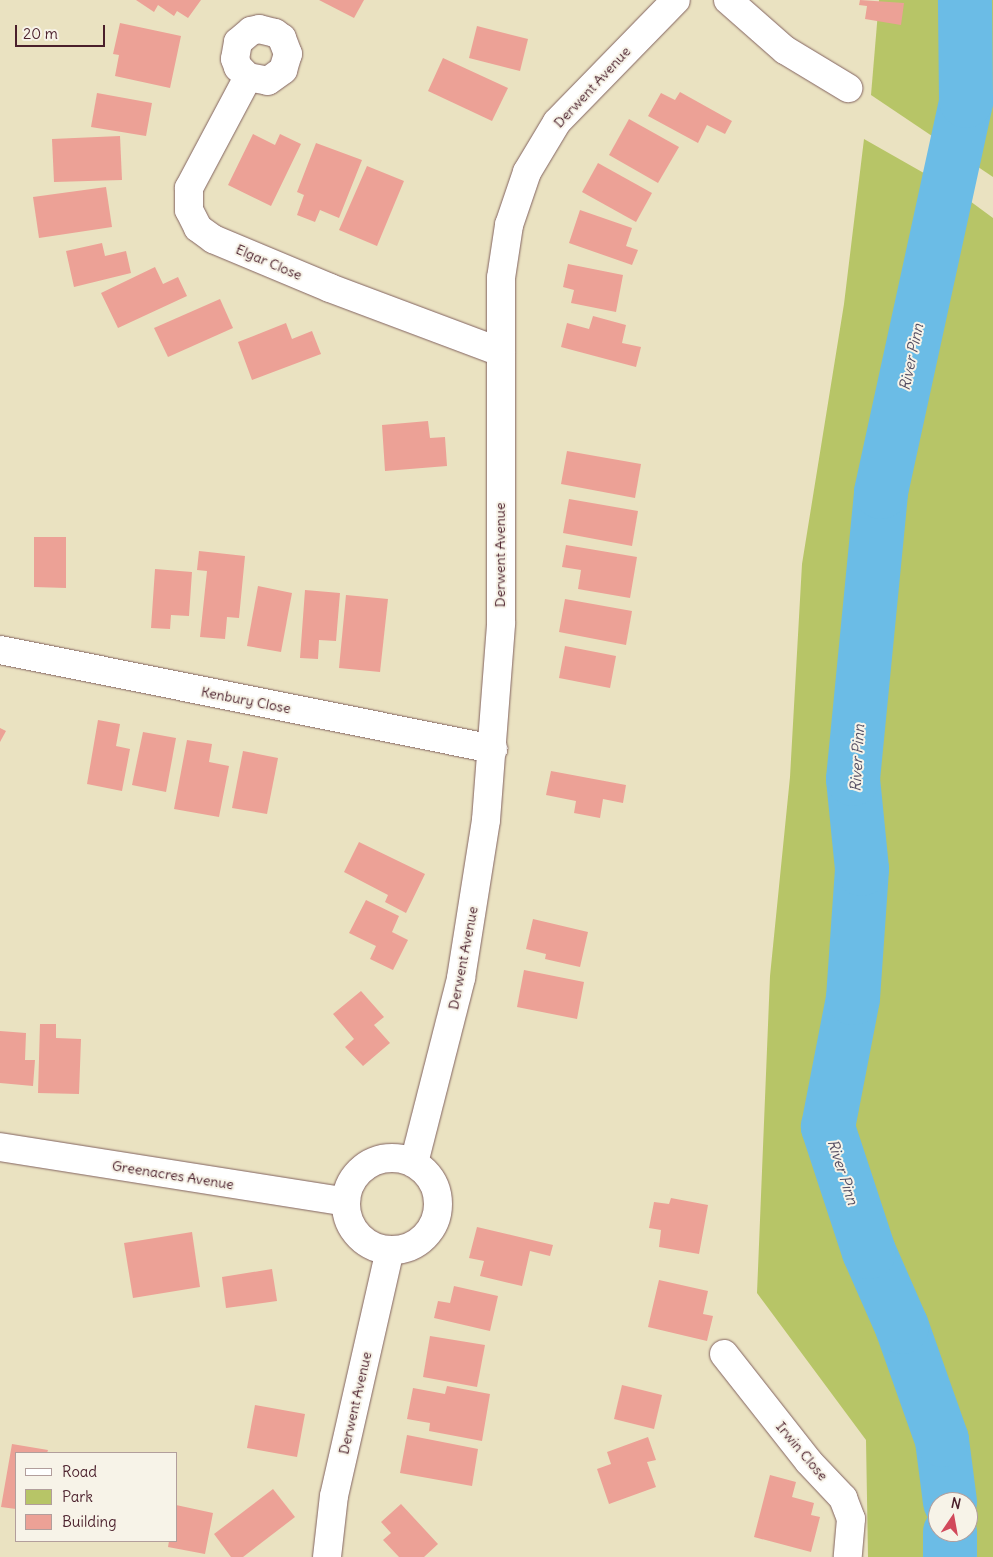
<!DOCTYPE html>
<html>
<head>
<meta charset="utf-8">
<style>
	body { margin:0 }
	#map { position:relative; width:993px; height:1557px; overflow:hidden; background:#eae2c1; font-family:Delius,sans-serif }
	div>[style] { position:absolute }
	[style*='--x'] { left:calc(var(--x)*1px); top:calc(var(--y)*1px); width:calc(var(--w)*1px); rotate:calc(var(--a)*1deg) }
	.green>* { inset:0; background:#b7c567 }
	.river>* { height:54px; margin:-27px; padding:0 27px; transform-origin:27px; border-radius:27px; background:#6bbce6 }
	.building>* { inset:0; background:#eca196 }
	.roads { filter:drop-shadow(0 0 1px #826360) drop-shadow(0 0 1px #826360) }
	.minor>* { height:28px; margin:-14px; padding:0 14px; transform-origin:14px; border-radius:14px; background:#fff }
	.minor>.ring { margin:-14px; padding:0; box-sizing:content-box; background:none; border:28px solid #fff; border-radius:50% }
	span { translate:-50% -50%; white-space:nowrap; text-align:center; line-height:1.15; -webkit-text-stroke:4px #f7f3e8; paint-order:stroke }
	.street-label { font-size:14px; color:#4a1f2b }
	.water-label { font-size:15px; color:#544e63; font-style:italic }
	.legend { position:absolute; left:15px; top:1452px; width:162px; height:90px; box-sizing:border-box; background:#f7f3e8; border:1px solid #b29e9c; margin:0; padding:6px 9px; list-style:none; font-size:15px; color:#4a1f2b }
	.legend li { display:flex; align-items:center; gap:10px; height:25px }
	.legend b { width:25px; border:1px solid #b29e9c }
	.north { position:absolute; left:928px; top:1492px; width:50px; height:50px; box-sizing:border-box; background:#f7f3e8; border:1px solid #b29e9c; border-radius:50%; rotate:12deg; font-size:14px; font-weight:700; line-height:20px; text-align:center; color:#4a1f2b }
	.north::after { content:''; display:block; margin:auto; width:18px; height:22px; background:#d1495b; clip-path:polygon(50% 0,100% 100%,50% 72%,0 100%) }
	.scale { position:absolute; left:15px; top:25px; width:90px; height:22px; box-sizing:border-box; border:2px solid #4a1f2b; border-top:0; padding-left:6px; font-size:15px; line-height:18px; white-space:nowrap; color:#4a1f2b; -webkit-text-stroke:4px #f7f3e8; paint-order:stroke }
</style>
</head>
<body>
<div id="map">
	<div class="green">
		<div style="clip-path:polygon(879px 0,993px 0,993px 177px,871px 95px)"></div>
		<div style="clip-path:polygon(evenodd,864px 139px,959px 193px,993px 218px,993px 1557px,868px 1557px,866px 1440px,757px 1293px,770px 976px,790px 777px,802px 564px,844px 304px,864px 139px,938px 1502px,968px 1502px,968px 1532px,938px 1532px,938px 1502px)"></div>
	</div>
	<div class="river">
		<div style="--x:950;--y:1502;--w:63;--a:-97.4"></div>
		<div style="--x:942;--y:1440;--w:120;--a:-109.5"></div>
		<div style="--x:902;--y:1327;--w:82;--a:-113.7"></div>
		<div style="--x:869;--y:1252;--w:132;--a:-108.2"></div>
		<div style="--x:828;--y:1127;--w:131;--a:-79"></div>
		<div style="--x:853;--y:998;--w:129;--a:-86"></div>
		<div style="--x:862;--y:869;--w:90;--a:-95.7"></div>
		<div style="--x:853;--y:779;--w:288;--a:-84.4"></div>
		<div style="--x:881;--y:492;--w:400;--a:-77.7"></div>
		<div style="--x:966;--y:101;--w:101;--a:-90.6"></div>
		<div style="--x:950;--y:1557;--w:25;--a:-90"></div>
	</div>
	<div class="building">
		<div style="clip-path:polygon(136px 0,201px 0,188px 18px,177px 11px,174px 16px,158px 5px,154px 12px)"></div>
		<div style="clip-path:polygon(319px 0,364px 0,354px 18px)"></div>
		<div style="clip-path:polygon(860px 0,904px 3px,901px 25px,865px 19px,867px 6px,859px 5px)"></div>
		<div style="clip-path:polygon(120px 23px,181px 36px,170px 88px,115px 76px,119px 55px,113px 54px)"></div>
		<div style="clip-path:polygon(477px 26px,528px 39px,520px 71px,469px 58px)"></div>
		<div style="clip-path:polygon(443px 58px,508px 88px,492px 121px,428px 91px)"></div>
		<div style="clip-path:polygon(680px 92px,732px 121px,725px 134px,707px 125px,698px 143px,648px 116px,661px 93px,675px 100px)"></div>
		<div style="clip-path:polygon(97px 93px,152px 103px,146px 136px,91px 127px)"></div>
		<div style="clip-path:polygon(629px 119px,679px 147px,658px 183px,609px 155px)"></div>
		<div style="clip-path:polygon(253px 134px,275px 145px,280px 134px,301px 144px,271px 206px,228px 185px)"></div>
		<div style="clip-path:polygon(120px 136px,122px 180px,54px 182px,52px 139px)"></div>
		<div style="clip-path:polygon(316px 143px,362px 160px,339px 218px,320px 210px,315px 222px,297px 215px,304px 195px,297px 192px)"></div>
		<div style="clip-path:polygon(598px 163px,652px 193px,636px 222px,582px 192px)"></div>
		<div style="clip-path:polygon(367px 166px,404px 181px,377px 246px,339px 230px)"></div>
		<div style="clip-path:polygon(106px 187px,112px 227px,39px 238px,33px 197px)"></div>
		<div style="clip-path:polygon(580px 210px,632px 228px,626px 246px,638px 250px,632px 265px,569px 243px)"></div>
		<div style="clip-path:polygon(102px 243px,105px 256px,126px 251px,131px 273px,74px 287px,66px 251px)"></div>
		<div style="clip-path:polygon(568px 264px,623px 275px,616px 312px,571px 303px,574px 290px,563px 287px)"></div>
		<div style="clip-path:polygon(155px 267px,163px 284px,178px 277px,187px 296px,118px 328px,101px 293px)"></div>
		<div style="clip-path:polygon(220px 299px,233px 328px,168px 357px,154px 328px)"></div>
		<div style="clip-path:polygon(593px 316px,626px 325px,622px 343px,641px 347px,636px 367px,561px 347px,567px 323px,589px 329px)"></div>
		<div style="clip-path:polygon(286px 323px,292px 339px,312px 331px,321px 354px,252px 380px,238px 342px)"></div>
		<div style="clip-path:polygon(428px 421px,430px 438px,445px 437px,447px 466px,385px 471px,382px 425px)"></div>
		<div style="clip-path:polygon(567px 451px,641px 464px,635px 498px,561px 484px)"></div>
		<div style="clip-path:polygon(569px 499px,638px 511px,632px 546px,563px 533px)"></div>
		<div style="clip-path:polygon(34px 537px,66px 537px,66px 588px,34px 587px)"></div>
		<div style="clip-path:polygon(566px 545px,637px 557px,630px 598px,578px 589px,581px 570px,562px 567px)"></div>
		<div style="clip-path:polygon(199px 551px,245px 556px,239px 618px,227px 617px,225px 639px,200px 637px,207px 571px,197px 570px)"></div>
		<div style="clip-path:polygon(155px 569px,192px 572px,189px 616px,171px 615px,170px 629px,151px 628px)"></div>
		<div style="clip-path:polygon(258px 586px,292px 593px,281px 652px,247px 646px)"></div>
		<div style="clip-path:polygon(305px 590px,340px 593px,336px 641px,319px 640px,318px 659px,300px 658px)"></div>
		<div style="clip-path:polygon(346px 595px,388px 599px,380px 672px,339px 668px)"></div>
		<div style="clip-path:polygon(565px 599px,632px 611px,626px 645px,559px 632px)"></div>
		<div style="clip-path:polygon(565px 646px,616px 656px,610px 688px,559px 678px)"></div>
		<div style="clip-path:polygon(98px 720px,120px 724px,116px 746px,130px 749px,122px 791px,87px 784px)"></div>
		<div style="clip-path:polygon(0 728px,6px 731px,0 742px)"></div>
		<div style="clip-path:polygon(143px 732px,176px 738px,166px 792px,132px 785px)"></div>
		<div style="clip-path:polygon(187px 740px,212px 744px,209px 762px,229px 766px,219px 817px,174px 809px)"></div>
		<div style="clip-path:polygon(243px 751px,278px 758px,267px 814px,232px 808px)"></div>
		<div style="clip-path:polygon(551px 771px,626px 785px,623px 803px,603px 799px,600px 818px,574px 813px,576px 801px,546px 795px)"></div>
		<div style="clip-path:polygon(359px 842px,425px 874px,406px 913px,385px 902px,388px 895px,344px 872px)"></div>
		<div style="clip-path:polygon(366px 900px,399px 916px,392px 932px,408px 940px,393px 970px,370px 959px,376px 946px,349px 933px)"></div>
		<div style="clip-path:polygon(533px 919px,588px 932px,580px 967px,545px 959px,546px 954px,526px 949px)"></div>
		<div style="clip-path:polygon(524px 970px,584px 982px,577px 1019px,517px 1007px)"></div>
		<div style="clip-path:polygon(361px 991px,384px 1017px,374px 1025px,390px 1043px,363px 1066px,345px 1047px,354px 1039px,333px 1014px)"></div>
		<div style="clip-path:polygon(40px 1024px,56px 1024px,56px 1038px,81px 1039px,79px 1094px,38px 1093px)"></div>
		<div style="clip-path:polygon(0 1031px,26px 1033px,25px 1060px,35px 1060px,33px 1086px,0 1083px)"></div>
		<div style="clip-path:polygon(671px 1198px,708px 1205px,699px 1254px,659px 1247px,661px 1230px,649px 1228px,654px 1202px,669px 1204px)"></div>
		<div style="clip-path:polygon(477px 1227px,553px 1245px,550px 1256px,530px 1251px,522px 1286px,480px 1276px,484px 1261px,469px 1258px)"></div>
		<div style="clip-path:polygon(192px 1232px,200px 1287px,133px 1298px,124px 1243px)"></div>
		<div style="clip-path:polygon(272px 1269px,277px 1301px,226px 1308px,222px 1277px)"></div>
		<div style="clip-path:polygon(659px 1280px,708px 1291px,703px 1314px,713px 1316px,707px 1341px,648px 1327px)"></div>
		<div style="clip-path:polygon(454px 1286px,498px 1296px,490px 1331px,434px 1318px,438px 1301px,450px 1303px)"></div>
		<div style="clip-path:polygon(430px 1336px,485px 1345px,477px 1387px,423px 1377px)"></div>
		<div style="clip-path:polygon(622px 1385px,662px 1395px,654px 1429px,614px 1419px)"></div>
		<div style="clip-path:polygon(447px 1386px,490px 1394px,482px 1441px,429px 1431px,430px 1423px,407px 1419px,413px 1388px,445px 1394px)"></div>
		<div style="clip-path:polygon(255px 1405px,305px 1414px,297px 1457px,247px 1448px)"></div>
		<div style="clip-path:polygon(407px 1435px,478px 1449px,472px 1486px,400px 1473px)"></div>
		<div style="clip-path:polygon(648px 1437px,656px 1460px,647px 1462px,656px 1487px,609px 1504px,597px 1469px,611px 1464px,607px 1452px)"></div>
		<div style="clip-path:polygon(12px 1444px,48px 1450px,47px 1453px,16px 1453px,16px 1509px,1px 1507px)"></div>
		<div style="clip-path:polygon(770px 1475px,796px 1482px,792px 1497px,814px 1503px,811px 1515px,820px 1517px,811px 1552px,754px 1537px)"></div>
		<div style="clip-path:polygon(273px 1489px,295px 1517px,243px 1557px,231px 1557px,214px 1534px)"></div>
		<div style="clip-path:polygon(401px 1504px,438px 1544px,424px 1557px,399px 1557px,383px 1540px,391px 1533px,381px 1522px)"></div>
		<div style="clip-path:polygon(176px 1505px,213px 1513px,205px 1554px,168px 1547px,169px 1541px,176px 1541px)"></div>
	</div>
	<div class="roads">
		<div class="minor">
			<div style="--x:728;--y:0;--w:76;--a:41.3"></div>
			<div style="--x:785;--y:50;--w:74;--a:31.1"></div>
			<div style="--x:248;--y:77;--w:20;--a:11"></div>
			<div style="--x:268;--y:81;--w:19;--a:-36"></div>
			<div style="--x:283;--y:70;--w:17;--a:-73"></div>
			<div style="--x:288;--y:54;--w:17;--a:-111"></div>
			<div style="--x:282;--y:38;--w:9;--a:-144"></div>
			<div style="--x:275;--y:33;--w:16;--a:-166"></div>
			<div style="--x:259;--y:29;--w:8;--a:166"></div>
			<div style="--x:251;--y:31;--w:17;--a:140"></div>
			<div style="--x:238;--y:42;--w:17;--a:100"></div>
			<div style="--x:235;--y:59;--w:9;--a:69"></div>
			<div style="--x:238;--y:67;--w:14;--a:45"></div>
			<div style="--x:248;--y:77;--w:126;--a:118"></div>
			<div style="--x:189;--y:188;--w:22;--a:90"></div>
			<div style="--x:189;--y:210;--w:20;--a:63"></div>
			<div style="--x:198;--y:228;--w:19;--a:36"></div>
			<div style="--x:213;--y:239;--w:127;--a:22.7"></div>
			<div style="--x:330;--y:288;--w:182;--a:20.6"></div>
			<div style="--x:0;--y:650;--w:503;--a:11.35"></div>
			<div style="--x:0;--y:1147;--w:350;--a:9"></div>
			<div class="ring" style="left:346px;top:1158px;width:64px;height:64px"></div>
			<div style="--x:414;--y:1163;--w:191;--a:-75.7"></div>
			<div style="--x:461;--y:978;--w:160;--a:-81"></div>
			<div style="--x:486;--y:820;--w:198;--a:-85.6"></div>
			<div style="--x:501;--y:623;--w:345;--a:-90"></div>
			<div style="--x:501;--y:278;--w:54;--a:-81.4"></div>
			<div style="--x:509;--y:225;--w:56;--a:-71.2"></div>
			<div style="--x:527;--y:172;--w:58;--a:-59"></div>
			<div style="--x:557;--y:122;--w:170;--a:-45.7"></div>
			<div style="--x:724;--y:1354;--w:137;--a:51.8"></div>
			<div style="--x:809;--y:1462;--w:50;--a:46.6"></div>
			<div style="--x:843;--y:1498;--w:22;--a:69"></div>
			<div style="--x:851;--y:1519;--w:38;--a:95"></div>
			<div style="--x:327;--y:1557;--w:61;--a:-83.5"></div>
			<div style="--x:334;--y:1496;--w:252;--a:-77.2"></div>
		</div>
	</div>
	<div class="street-label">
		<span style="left:592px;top:87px;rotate:-47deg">Derwent Avenue</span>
		<span style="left:269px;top:262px;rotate:23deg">Elgar Close</span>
		<span style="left:500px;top:555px;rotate:-90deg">Derwent Avenue</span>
		<span style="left:246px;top:700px;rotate:11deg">Kenbury Close</span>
		<span style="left:463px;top:958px;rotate:-79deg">Derwent Avenue</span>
		<span style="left:173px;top:1175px;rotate:9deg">Greenacres Avenue</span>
		<span style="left:355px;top:1403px;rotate:-77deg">Derwent Avenue</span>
		<span style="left:802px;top:1451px;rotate:50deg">Irwin Close</span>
	</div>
	<div class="water-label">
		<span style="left:911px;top:357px;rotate:-78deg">River Pinn</span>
		<span style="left:857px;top:758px;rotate:-87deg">River Pinn</span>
		<span style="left:843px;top:1172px;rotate:72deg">River Pinn</span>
	</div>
	<ul class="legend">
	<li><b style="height:6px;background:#fff"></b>Road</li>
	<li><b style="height:14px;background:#b7c567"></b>Park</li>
	<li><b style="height:14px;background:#eca196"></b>Building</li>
	</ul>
	<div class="north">N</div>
	<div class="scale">20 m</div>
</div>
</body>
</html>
